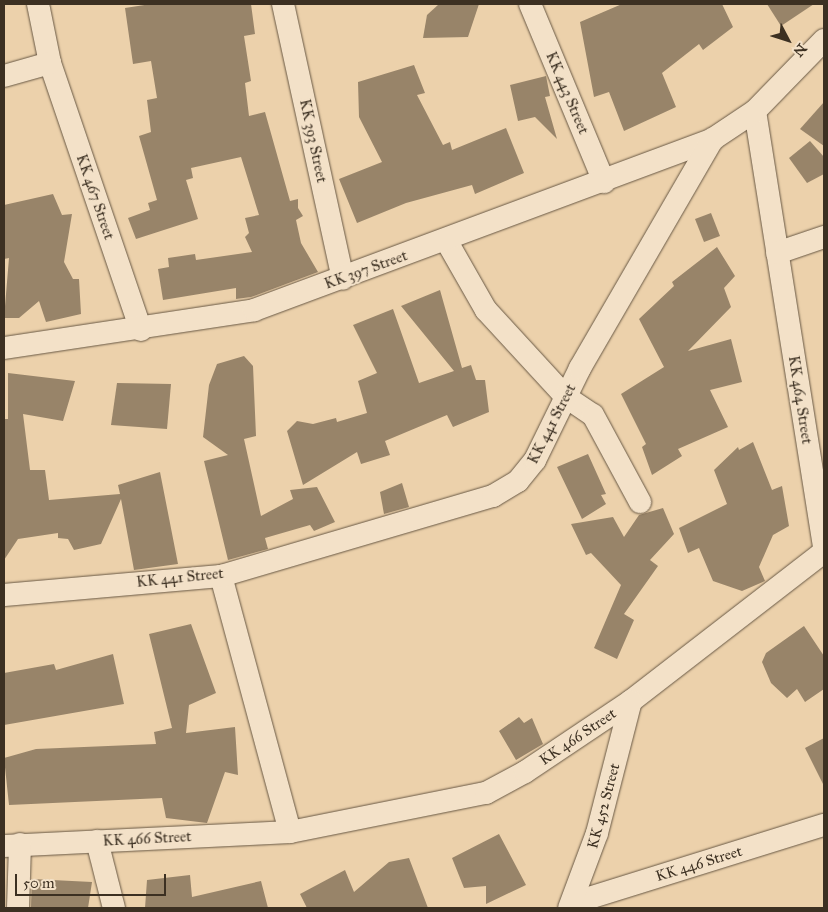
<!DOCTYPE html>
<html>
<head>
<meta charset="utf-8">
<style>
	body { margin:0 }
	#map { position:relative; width:828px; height:912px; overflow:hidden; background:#ecd1ab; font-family:"IM FELL Great Primer",serif }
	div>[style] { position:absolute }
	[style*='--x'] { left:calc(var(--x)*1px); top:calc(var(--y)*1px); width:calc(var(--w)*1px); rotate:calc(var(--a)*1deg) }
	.building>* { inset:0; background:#988469 }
	.roads { filter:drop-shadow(0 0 1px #685844) drop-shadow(0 0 1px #685844) }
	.street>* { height:22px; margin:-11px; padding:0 11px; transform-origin:11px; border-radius:11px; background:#f3e1c8 }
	span { translate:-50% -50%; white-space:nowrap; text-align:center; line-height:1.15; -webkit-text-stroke:4px #f3e1c8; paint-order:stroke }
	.street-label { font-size:15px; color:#3c3022 }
	.frame { position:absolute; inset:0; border:5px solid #3c3022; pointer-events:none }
	.north { position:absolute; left:763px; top:15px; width:50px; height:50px; -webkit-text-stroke:4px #f3e1c8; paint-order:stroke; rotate:130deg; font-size:14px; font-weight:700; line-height:20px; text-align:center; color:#3c3022 }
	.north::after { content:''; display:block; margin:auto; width:18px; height:22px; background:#3c3022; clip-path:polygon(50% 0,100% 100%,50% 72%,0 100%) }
	.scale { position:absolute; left:15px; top:874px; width:151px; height:22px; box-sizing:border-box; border:2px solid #3c3022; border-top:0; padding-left:6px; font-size:15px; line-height:18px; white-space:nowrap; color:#3c3022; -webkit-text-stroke:4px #f3e1c8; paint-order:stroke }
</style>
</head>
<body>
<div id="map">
	<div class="building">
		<div style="clip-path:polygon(151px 4px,251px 4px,255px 34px,244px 36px,251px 81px,245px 83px,249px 116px,265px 112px,290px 201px,298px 199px,298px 208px,303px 216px,296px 220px,301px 243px,318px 272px,251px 297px,236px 299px,236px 288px,163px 300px,158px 269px,169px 267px,168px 258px,195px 254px,196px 260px,252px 252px,245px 237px,249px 233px,245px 218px,259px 215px,241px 157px,191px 168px,193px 178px,186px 180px,198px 219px,136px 239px,128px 218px,150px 210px,148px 203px,157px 200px,139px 136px,151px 132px,147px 100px,157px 98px,151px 61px,133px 64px,125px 8px)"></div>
		<div style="clip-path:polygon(439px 4px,479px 4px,468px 37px,423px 38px,427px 15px)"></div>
		<div style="clip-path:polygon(622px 4px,722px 4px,733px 27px,703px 50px,699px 44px,662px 73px,676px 107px,624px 131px,609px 92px,594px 97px,580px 22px)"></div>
		<div style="clip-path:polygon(767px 4px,814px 4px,781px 26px)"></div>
		<div style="clip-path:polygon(414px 65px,425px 93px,417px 95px,443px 145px,450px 142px,452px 150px,506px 128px,524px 173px,475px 194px,472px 185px,406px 203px,357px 223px,339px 179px,382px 162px,359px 117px,358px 82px)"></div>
		<div style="clip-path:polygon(546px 76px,550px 96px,545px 97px,557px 139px,535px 117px,518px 121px,510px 85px)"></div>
		<div style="clip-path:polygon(824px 102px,824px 146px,800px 129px)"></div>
		<div style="clip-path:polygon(810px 141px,824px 157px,824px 174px,807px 183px,789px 158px)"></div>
		<div style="clip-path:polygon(53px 194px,62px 215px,72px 214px,64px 262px,73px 279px,79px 279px,81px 314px,46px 322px,39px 301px,19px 318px,4px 318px,9px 258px,4px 259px,4px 205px)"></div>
		<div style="clip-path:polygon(711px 213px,720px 236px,704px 242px,695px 219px)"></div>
		<div style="clip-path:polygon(717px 247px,735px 276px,724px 288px,731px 307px,688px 351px,731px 339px,742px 382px,710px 390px,728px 427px,678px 449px,682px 456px,652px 475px,642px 447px,646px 444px,621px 394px,664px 367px,639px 319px,674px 286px,672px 282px)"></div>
		<div style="clip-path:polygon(440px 290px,462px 368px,471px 365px,476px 380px,485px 380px,489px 412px,453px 427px,447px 415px,385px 441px,390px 455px,361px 464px,357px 452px,303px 485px,287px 431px,297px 421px,313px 424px,336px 418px,337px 422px,367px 413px,358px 381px,377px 373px,353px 325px,393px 309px,419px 383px,454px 371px,401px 306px)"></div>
		<div style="clip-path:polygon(244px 356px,253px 366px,256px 436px,244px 439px,261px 516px,293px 499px,290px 490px,317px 487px,335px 522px,314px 531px,310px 525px,265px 538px,268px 549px,228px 560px,204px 461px,228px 455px,203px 437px,209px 385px,217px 364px)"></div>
		<div style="clip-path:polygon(8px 373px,75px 381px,63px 421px,23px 414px,30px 470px,45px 470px,49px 500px,120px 494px,118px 485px,160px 472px,178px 564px,134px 570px,121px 499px,101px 544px,74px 550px,68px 539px,58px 538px,58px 533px,18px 539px,4px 560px,4px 419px,8px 419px)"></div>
		<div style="clip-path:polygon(117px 383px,171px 384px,167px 429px,111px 425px)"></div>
		<div style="clip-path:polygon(753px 442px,772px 490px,782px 486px,789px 526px,773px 535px,759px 567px,765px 581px,742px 591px,713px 581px,699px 548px,688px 553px,679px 528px,727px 504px,714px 470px,738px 447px,739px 450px)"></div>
		<div style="clip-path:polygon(588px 454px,606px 494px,601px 495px,606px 504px,582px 519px,557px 467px)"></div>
		<div style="clip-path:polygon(402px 483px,409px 507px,384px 514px,380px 492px)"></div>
		<div style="clip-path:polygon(663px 508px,674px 534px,650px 560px,658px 566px,624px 614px,634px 620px,617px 659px,594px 648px,621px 585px,591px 553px,586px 555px,571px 524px,613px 517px,624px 537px,639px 515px)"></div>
		<div style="clip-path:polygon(191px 624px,216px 693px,189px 705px,186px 733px,235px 727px,238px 775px,225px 772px,207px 823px,166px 818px,162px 798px,9px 805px,4px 758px,36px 749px,156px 744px,154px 732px,172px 728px,149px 634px)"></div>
		<div style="clip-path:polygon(804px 626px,824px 656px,824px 689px,805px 702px,797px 689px,787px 698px,771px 683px,762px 662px,766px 653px)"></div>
		<div style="clip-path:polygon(113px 654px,124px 704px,4px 725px,4px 673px,54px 664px,56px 670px)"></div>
		<div style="clip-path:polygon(519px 717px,524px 723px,532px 718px,543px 744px,516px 760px,499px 731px)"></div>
		<div style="clip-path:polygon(824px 738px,824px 786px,805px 748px)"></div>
		<div style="clip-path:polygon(499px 834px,526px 885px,486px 904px,486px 886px,464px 888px,452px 858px)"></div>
		<div style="clip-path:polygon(409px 858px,428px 908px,307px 908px,300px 894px,345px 870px,354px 892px,389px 862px)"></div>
		<div style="clip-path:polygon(190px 875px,192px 897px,261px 881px,268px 908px,145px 908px,147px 880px)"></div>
		<div style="clip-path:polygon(32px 879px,92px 882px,88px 908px,31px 908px)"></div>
	</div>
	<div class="roads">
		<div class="street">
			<div style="--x:38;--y:4;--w:60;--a:78.5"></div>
			<div style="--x:50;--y:63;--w:282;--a:71.2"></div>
			<div style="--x:283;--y:4;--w:281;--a:77.7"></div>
			<div style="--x:530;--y:4;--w:193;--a:67.4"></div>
			<div style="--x:4;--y:76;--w:48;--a:-15.8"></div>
			<div style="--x:755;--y:111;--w:441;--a:81"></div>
			<div style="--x:446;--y:240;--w:81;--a:60.3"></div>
			<div style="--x:486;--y:310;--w:118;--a:47.4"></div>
			<div style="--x:566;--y:397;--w:32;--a:34"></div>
			<div style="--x:593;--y:415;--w:99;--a:61.6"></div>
			<div style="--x:777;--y:253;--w:50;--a:-18.8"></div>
			<div style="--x:4;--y:348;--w:253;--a:-8.6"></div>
			<div style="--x:254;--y:310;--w:490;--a:-20.4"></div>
			<div style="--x:221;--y:576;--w:265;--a:74.9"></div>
			<div style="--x:4;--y:595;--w:218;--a:-5"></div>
			<div style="--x:221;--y:576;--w:284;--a:-16.4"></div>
			<div style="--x:493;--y:496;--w:29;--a:-31"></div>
			<div style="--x:518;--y:481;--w:27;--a:-51"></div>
			<div style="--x:535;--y:460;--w:102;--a:-63.9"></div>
			<div style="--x:580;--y:368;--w:265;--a:-59.9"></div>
			<div style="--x:713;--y:139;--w:50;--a:-33.7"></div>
			<div style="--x:755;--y:111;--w:99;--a:-45.8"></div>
			<div style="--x:97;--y:841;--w:69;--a:75.8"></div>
			<div style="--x:4;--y:846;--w:286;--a:-2.8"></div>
			<div style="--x:290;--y:832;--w:200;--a:-11.3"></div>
			<div style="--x:486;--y:793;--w:44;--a:-28.3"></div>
			<div style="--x:525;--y:772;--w:128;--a:-33.8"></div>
			<div style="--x:631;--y:701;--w:244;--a:-37.7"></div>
			<div style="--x:573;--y:903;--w:263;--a:-17.3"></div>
			<div style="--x:18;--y:908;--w:64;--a:-88.2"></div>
			<div style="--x:569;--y:908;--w:80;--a:-69.5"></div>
			<div style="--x:597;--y:833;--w:136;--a:-75.6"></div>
		</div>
	</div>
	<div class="street-label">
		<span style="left:567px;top:93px;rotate:67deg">KK 443 Street</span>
		<span style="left:313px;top:141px;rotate:78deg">KK 393 Street</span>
		<span style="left:95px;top:197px;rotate:71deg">KK 467 Street</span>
		<span style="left:366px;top:270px;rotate:-20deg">KK 397 Street</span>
		<span style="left:800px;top:400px;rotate:81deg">KK 464 Street</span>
		<span style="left:552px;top:424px;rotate:-63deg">KK 441 Street</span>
		<span style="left:180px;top:578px;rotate:-6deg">KK 441 Street</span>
		<span style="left:578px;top:737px;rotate:-34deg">KK 466 Street</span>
		<span style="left:604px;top:806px;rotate:-75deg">KK 452 Street</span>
		<span style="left:147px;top:839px;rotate:-3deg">KK 466 Street</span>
		<span style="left:699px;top:864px;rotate:-17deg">KK 446 Street</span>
	</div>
	<div class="frame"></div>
	<div class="north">N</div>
	<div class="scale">50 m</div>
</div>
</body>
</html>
